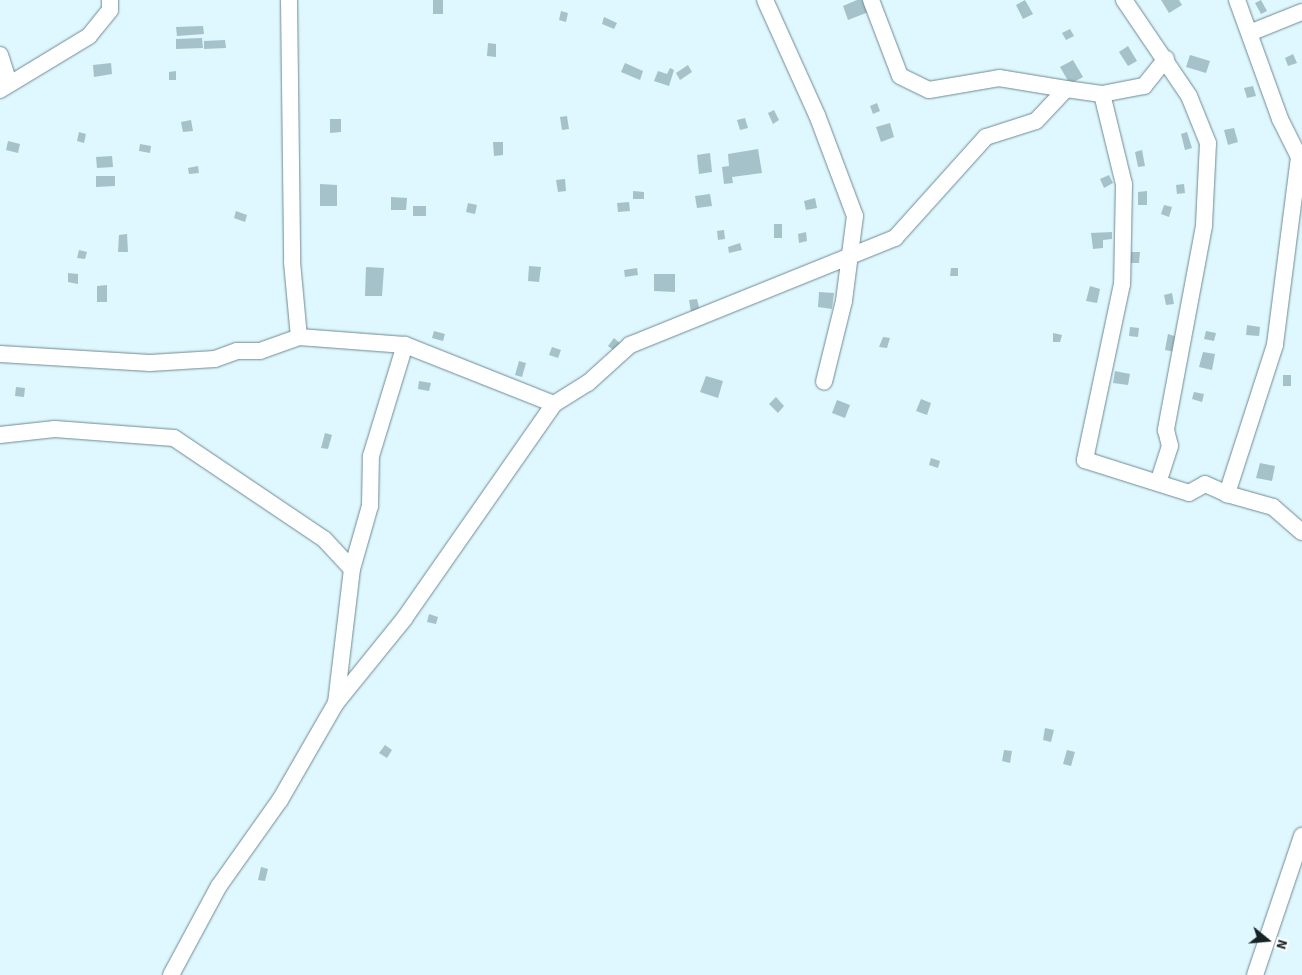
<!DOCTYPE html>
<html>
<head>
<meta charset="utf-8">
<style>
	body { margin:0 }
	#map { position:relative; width:1302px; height:975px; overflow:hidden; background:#dff7fe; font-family:"Source Sans 3",sans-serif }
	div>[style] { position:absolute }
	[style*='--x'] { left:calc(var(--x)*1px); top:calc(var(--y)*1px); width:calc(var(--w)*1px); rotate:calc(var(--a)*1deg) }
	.building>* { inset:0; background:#a5c2ca }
	.roads { filter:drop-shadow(0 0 1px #6e8a91) drop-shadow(0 0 1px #6e8a91) }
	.minor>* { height:16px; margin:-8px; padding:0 8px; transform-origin:8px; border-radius:8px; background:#fff }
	span { translate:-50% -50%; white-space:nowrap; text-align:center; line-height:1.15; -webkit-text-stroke:4px #fff; paint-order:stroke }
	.north { position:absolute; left:1242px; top:915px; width:50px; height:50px; -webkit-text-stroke:4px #fff; paint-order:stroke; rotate:107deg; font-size:14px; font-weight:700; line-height:20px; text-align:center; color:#162224 }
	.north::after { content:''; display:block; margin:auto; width:18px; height:22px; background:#162224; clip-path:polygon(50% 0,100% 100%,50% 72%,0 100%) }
</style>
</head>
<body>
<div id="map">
	<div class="building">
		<div style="clip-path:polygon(433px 0,443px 0,443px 14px,433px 14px)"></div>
		<div style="clip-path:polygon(857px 0,867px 0,871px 11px,848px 20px,843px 6px)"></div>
		<div style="clip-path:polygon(1025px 0,1033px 14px,1023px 19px,1016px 5px)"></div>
		<div style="clip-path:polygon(1161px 0,1179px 0,1182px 5px,1169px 13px)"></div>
		<div style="clip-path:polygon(1261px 0,1267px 11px,1261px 14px,1255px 3px)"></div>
		<div style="clip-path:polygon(561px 11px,568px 13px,566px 22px,559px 20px)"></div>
		<div style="clip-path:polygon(604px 17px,617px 23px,614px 29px,602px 24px)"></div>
		<div style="clip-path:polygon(203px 26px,204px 34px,177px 36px,176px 27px)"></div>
		<div style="clip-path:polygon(1070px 29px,1074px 36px,1066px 40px,1062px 33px)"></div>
		<div style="clip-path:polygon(202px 38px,203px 48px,176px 49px,176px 39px)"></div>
		<div style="clip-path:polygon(225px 40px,226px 48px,204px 49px,204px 41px)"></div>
		<div style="clip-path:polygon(488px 43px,496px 44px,496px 57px,487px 56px)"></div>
		<div style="clip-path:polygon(1128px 46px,1137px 61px,1128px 66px,1119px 52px)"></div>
		<div style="clip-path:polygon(1293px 54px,1297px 63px,1288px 66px,1285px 58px)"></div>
		<div style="clip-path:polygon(1190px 55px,1210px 61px,1206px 73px,1186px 67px)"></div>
		<div style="clip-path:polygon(1073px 60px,1083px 77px,1070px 84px,1060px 67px)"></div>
		<div style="clip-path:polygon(111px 63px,112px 74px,94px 77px,93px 65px)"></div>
		<div style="clip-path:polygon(625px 63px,643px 71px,640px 80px,621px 72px)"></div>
		<div style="clip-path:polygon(688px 65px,692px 72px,680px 80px,676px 73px)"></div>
		<div style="clip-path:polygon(670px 68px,674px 70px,669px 86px,654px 81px,658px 71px,667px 74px)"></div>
		<div style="clip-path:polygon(176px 71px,176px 80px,169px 80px,169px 72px)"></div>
		<div style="clip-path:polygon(1253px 86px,1256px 96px,1247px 98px,1244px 88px)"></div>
		<div style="clip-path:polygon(877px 103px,880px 111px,873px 114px,870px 106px)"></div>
		<div style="clip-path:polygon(774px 110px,779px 120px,773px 124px,768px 113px)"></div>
		<div style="clip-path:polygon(567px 116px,569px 129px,562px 130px,560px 117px)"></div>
		<div style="clip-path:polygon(745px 118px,748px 128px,740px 130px,737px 120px)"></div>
		<div style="clip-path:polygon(330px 119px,341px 119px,341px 132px,330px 133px)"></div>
		<div style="clip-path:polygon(191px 120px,193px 131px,183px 132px,181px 122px)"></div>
		<div style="clip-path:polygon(890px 123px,894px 137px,881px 142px,876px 127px)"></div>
		<div style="clip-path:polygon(1234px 128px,1238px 142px,1228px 145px,1224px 130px)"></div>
		<div style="clip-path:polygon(79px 132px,86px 134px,84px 143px,77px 141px)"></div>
		<div style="clip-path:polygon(1187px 132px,1192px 148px,1185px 150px,1181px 134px)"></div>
		<div style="clip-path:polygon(8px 141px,20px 144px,18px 153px,6px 150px)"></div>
		<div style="clip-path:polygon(493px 142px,503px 142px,503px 155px,494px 156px)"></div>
		<div style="clip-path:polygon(140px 144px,151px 146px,150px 153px,139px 151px)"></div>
		<div style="clip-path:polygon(758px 149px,762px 173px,732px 177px,733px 183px,724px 184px,722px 167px,729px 166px,728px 154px)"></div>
		<div style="clip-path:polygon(1142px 150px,1145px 166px,1138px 167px,1135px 152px)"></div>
		<div style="clip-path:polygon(710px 153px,712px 172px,699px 174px,697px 155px)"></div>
		<div style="clip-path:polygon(112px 156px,113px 167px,97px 168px,96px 157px)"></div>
		<div style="clip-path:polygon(198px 166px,199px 173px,189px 174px,188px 168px)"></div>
		<div style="clip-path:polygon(1109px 175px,1113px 183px,1104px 188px,1100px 179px)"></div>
		<div style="clip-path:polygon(96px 176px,115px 176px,115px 186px,96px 187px)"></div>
		<div style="clip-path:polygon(565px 179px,566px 191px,558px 192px,556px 180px)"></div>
		<div style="clip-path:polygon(320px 184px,337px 185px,337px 206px,320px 206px)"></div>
		<div style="clip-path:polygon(1184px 184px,1185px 193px,1177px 194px,1176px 185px)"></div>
		<div style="clip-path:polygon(633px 191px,644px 192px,644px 199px,633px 199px)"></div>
		<div style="clip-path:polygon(1147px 191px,1147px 205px,1138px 205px,1138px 192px)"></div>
		<div style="clip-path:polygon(710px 194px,712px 206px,697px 208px,695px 196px)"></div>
		<div style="clip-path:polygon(391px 197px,407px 198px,406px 210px,391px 210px)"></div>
		<div style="clip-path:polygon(815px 198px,817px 208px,806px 210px,804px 201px)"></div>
		<div style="clip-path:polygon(629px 202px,630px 211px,618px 212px,617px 203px)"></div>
		<div style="clip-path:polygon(468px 203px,477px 205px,475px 214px,466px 212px)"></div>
		<div style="clip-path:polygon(1164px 205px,1172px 207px,1169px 217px,1161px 214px)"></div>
		<div style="clip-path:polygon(413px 206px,426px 206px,426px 216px,413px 216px)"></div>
		<div style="clip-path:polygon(236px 211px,247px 215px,245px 222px,234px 218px)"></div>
		<div style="clip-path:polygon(774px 224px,782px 224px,782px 238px,774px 238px)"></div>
		<div style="clip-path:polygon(724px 230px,725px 239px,718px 240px,717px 231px)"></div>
		<div style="clip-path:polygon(806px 232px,807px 241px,799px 243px,798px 234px)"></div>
		<div style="clip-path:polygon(1112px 232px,1112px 239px,1103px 240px,1103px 248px,1093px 249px,1091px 233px)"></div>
		<div style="clip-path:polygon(127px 234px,128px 252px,118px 252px,119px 235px)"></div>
		<div style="clip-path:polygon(740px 243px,742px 250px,729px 253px,728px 247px)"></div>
		<div style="clip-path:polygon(79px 250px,87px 252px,85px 259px,77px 258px)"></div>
		<div style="clip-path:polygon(1131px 252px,1140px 252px,1139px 263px,1130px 263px)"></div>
		<div style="clip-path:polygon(529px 266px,541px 267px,539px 282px,528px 281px)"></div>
		<div style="clip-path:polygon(366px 267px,384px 268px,382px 296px,365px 296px)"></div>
		<div style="clip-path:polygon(637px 268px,638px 275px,625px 277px,624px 270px)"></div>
		<div style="clip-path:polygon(951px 268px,958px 268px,958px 276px,950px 276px)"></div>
		<div style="clip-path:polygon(68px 273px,78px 274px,78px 284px,68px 282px)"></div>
		<div style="clip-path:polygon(654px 274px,675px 274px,675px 292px,654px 291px)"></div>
		<div style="clip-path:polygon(107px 285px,107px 302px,97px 302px,97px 286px)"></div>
		<div style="clip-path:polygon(1090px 286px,1100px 289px,1097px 303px,1086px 301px)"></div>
		<div style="clip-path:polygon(819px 292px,834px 293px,832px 309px,818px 307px)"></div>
		<div style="clip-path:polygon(1172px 293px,1174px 304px,1166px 305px,1164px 295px)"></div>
		<div style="clip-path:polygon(697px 299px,700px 311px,691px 312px,689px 300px)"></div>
		<div style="clip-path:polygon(1247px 325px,1260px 327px,1259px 336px,1246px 335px)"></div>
		<div style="clip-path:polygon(1130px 327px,1139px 328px,1138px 337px,1129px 336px)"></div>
		<div style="clip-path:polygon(434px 331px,445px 334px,443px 341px,432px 338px)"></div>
		<div style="clip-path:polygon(1206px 331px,1216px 333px,1214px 341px,1204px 339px)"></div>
		<div style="clip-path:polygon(1053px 333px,1062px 335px,1060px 342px,1053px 342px)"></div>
		<div style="clip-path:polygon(1168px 334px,1178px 337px,1175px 352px,1165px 350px)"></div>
		<div style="clip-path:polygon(883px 337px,890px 338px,887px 348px,879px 347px)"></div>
		<div style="clip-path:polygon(614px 338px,621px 344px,616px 352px,608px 346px)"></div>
		<div style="clip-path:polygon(552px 347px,561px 350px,558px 358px,549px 355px)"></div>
		<div style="clip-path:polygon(1203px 352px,1215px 354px,1212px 370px,1199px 367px)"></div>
		<div style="clip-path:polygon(519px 361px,526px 363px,522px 377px,515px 375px)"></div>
		<div style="clip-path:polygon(1115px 371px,1130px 374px,1128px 385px,1113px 383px)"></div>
		<div style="clip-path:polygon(1283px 375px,1291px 375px,1291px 386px,1283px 386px)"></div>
		<div style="clip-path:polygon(706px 376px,723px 381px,718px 398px,700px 392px)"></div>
		<div style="clip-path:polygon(419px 381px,431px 383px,429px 391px,418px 389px)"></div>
		<div style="clip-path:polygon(16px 387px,25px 388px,24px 397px,15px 396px)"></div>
		<div style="clip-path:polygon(1194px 392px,1204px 394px,1202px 402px,1192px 399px)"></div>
		<div style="clip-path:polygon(776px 397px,784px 406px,778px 413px,769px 404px)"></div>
		<div style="clip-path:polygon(921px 399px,931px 403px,927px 415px,916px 411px)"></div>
		<div style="clip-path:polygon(837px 400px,850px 405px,845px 418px,832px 413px)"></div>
		<div style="clip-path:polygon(325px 433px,332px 435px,328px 449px,321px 448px)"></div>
		<div style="clip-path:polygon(931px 458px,940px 461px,938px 468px,929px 465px)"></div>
		<div style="clip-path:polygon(1260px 463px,1275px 466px,1272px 481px,1256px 478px)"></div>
		<div style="clip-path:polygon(429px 614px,438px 617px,436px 624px,427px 622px)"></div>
		<div style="clip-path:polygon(1045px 728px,1054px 730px,1051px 742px,1043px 740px)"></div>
		<div style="clip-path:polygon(385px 745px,392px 750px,387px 758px,379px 753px)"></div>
		<div style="clip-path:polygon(1004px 750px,1012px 751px,1010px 763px,1002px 761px)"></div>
		<div style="clip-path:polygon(1067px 750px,1075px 752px,1071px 766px,1063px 764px)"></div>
		<div style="clip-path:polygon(261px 867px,268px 869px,265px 881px,258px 880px)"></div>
	</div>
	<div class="roads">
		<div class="minor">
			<div style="--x:289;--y:0;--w:262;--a:89.3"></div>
			<div style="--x:292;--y:262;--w:75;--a:84.7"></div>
			<div style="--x:765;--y:0;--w:126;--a:65.7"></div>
			<div style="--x:817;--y:115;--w:108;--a:69.4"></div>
			<div style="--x:855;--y:216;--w:86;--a:97.4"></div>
			<div style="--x:844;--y:301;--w:83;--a:103.9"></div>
			<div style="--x:871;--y:0;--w:81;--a:69.1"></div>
			<div style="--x:900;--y:76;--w:32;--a:26"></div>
			<div style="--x:929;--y:90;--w:71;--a:-9.7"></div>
			<div style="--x:999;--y:78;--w:68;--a:9.3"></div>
			<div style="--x:1124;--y:0;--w:116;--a:55.9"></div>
			<div style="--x:1189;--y:96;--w:51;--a:68"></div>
			<div style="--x:1208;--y:143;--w:83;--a:92.8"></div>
			<div style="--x:1204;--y:226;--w:208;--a:100.6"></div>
			<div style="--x:1166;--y:430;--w:16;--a:76"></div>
			<div style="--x:1170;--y:446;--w:36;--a:108"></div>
			<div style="--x:1237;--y:0;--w:127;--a:70.1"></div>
			<div style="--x:1280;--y:119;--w:42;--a:63.4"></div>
			<div style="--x:1299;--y:157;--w:190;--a:97.3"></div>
			<div style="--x:1275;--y:345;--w:157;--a:107.9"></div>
			<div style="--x:1227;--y:494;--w:48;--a:15.8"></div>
			<div style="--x:1273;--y:507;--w:38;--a:41"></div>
			<div style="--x:1252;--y:32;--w:54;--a:-21.8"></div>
			<div style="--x:0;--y:55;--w:28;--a:72"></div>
			<div style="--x:0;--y:90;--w:104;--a:-31.2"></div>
			<div style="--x:89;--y:36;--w:33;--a:-51"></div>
			<div style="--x:110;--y:10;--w:10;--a:-90"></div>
			<div style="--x:1102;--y:94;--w:93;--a:76.3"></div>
			<div style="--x:1124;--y:184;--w:100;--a:91.1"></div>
			<div style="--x:1122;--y:284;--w:180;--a:101.9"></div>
			<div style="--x:1085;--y:460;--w:109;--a:17.6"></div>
			<div style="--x:1189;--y:493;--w:18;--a:-29"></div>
			<div style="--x:1205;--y:484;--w:24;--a:24"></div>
			<div style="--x:0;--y:354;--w:150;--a:3.4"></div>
			<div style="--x:150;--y:363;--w:65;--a:-3.5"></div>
			<div style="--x:215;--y:359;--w:23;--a:-20"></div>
			<div style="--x:237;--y:351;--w:23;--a:0"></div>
			<div style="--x:260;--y:351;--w:41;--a:-19.7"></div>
			<div style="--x:299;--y:337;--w:106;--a:4.3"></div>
			<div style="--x:405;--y:345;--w:160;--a:21.6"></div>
			<div style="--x:0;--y:435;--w:55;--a:-6.2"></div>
			<div style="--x:55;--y:429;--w:119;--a:4.3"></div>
			<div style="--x:174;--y:438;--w:181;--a:34"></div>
			<div style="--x:324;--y:539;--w:41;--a:47"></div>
			<div style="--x:336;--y:703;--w:135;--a:-83.2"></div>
			<div style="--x:352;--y:569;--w:66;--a:-74.1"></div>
			<div style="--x:370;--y:506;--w:50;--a:-88.9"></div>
			<div style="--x:371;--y:456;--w:116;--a:-73"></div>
			<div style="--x:171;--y:975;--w:101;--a:-61.7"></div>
			<div style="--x:219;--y:886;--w:105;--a:-54.7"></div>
			<div style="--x:280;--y:800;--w:112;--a:-60"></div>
			<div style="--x:336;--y:703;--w:108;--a:-51"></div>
			<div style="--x:404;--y:619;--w:262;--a:-55.1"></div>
			<div style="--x:554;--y:404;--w:40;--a:-32"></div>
			<div style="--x:588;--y:383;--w:57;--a:-42.1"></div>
			<div style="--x:630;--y:345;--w:286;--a:-22"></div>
			<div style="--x:895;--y:238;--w:136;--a:-48"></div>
			<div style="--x:986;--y:137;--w:52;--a:-17.7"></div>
			<div style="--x:1036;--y:121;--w:44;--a:-46.8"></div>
			<div style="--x:1066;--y:89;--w:36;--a:8"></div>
			<div style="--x:1102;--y:94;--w:43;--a:-10.8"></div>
			<div style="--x:1144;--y:86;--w:35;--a:-51"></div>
			<div style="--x:1255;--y:975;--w:147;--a:-71.3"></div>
		</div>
	</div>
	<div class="north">N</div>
</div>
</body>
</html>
